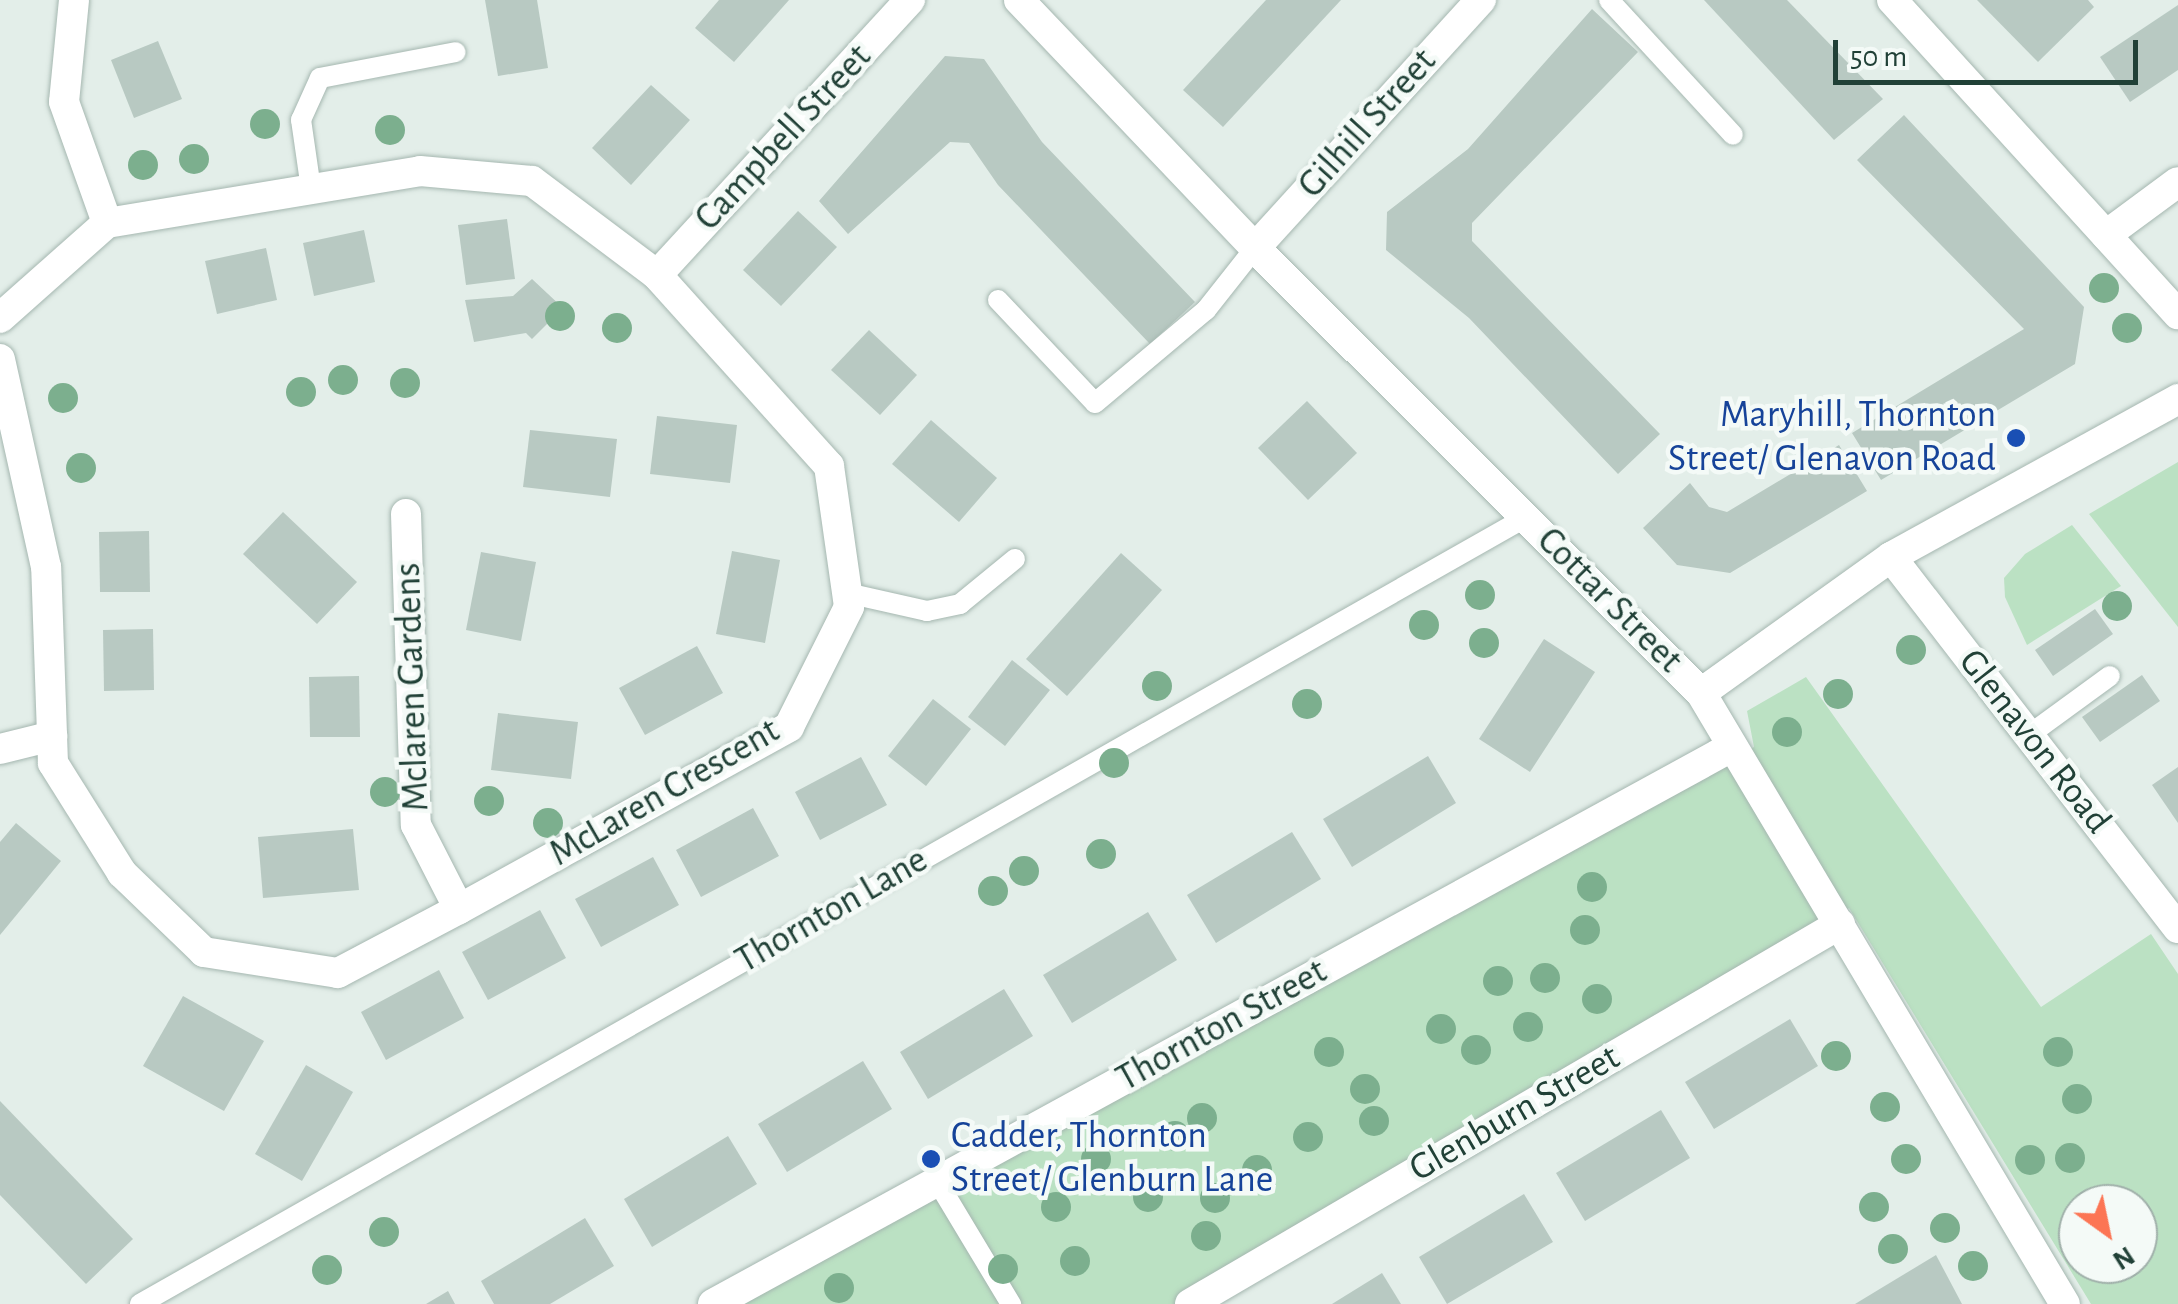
<!DOCTYPE html>
<html>
<head>
<meta charset="utf-8">
<style>
	body { margin:0 }
	#map { position:relative; width:2178px; height:1304px; overflow:hidden; background:#e3eee9; font-family:"Alegreya Sans",sans-serif }
	div>[style] { position:absolute }
	[style*='--x'] { left:calc(var(--x)*1px); top:calc(var(--y)*1px); width:calc(var(--w)*1px); rotate:calc(var(--a)*1deg) }
	.green>* { inset:0; background:#bbe1c3 }
	.building>* { inset:0; background:#b8c9c2 }
	.roads { filter:drop-shadow(0 0 2px #a5b7b0) drop-shadow(0 0 2px #a5b7b0) }
	.service>* { height:20px; margin:-10px; padding:0 10px; transform-origin:10px; border-radius:10px; background:#fff }
	.minor>* { height:30px; margin:-15px; padding:0 15px; transform-origin:15px; border-radius:15px; background:#fff }
	.tertiary>* { height:30px; margin:-15px; padding:0 15px; transform-origin:15px; border-radius:15px; background:#fff }
	.trees>* { width:30px; height:30px; margin:-15px; border-radius:50%; background:#7caf8e }
	.dots>* { width:28px; height:28px; translate:-50% -50%; box-sizing:border-box; border:5px solid #f4faf7; border-radius:50% }
	span { translate:-50% -50%; white-space:nowrap; text-align:center; line-height:1.15; -webkit-text-stroke:9px #f4faf7; paint-order:stroke }
	.street-label { font-size:38px; color:#214137 }
	.transit-label { font-size:38px; color:#164399 }
	.right { translate:-100% -50%; text-align:right }
	.left { translate:0 -50%; text-align:left }
	.north { position:absolute; left:2058px; top:1184px; width:100px; height:100px; box-sizing:border-box; background:#f4faf7; border:2px solid #a0b0aa; border-radius:50%; rotate:147deg; font-size:28px; font-weight:700; line-height:40px; text-align:center; color:#214137 }
	.north::after { content:''; display:block; margin:auto; width:35px; height:45px; background:#fc7554; clip-path:polygon(50% 0,100% 100%,50% 72%,0 100%) }
	.scale { position:absolute; left:1833px; top:40px; width:305px; height:45px; box-sizing:border-box; border:5px solid #214137; border-top:0; padding-left:12px; font-size:30px; line-height:35px; white-space:nowrap; color:#214137; -webkit-text-stroke:8px #f4faf7; paint-order:stroke }
</style>
</head>
<body>
<div id="map">
	<div class="green">
		<div style="clip-path:polygon(2178px 462px,2178px 627px,2089px 514px)"></div>
		<div style="clip-path:polygon(2072px 525px,2121px 586px,2027px 645px,2005px 597px,2004px 578px,2025px 554px)"></div>
		<div style="clip-path:polygon(evenodd,1806px 677px,2041px 1007px,2151px 934px,2178px 974px,2178px 1304px,2091px 1304px,1849px 908px,1178px 1304px,1014px 1304px,940px 1182px,1754px 747px,1747px 711px,1806px 677px,2078px 1204px,2138px 1204px,2138px 1264px,2078px 1264px,2078px 1204px)"></div>
		<div style="clip-path:polygon(935px 1185px,1007px 1304px,722px 1304px)"></div>
	</div>
	<div class="building">
		<div style="clip-path:polygon(485px 0,537px 0,548px 68px,498px 76px)"></div>
		<div style="clip-path:polygon(719px 0,789px 0,734px 62px,695px 28px)"></div>
		<div style="clip-path:polygon(1266px 0,1341px 0,1223px 127px,1183px 90px)"></div>
		<div style="clip-path:polygon(1704px 0,1787px 0,1883px 99px,1834px 140px)"></div>
		<div style="clip-path:polygon(1977px 0,2088px 0,2094px 7px,2038px 62px)"></div>
		<div style="clip-path:polygon(2178px 5px,2178px 70px,2130px 102px,2100px 57px)"></div>
		<div style="clip-path:polygon(1592px 9px,1638px 52px,1472px 223px,1472px 241px,1660px 434px,1618px 474px,1469px 318px,1386px 250px,1387px 212px,1468px 149px)"></div>
		<div style="clip-path:polygon(158px 41px,182px 99px,134px 118px,111px 60px)"></div>
		<div style="clip-path:polygon(945px 56px,984px 59px,1042px 142px,1195px 302px,1150px 344px,998px 185px,969px 143px,950px 142px,848px 234px,819px 201px)"></div>
		<div style="clip-path:polygon(651px 85px,690px 120px,631px 185px,592px 148px)"></div>
		<div style="clip-path:polygon(1904px 115px,2084px 307px,2075px 364px,1881px 480px,1852px 433px,2024px 329px,1857px 160px)"></div>
		<div style="clip-path:polygon(798px 211px,837px 247px,781px 306px,743px 270px)"></div>
		<div style="clip-path:polygon(507px 219px,515px 279px,466px 285px,458px 225px)"></div>
		<div style="clip-path:polygon(364px 230px,375px 282px,314px 296px,303px 243px)"></div>
		<div style="clip-path:polygon(266px 248px,277px 300px,217px 314px,205px 261px)"></div>
		<div style="clip-path:polygon(532px 279px,563px 308px,532px 339px,526px 333px,474px 342px,465px 300px,513px 296px)"></div>
		<div style="clip-path:polygon(869px 330px,917px 375px,880px 415px,831px 370px)"></div>
		<div style="clip-path:polygon(1307px 401px,1357px 453px,1308px 500px,1258px 448px)"></div>
		<div style="clip-path:polygon(657px 416px,737px 425px,730px 483px,650px 474px)"></div>
		<div style="clip-path:polygon(931px 420px,997px 478px,959px 522px,892px 464px)"></div>
		<div style="clip-path:polygon(530px 430px,617px 439px,610px 497px,523px 487px)"></div>
		<div style="clip-path:polygon(1839px 445px,1867px 491px,1730px 573px,1677px 565px,1643px 528px,1690px 483px,1709px 507px,1727px 512px)"></div>
		<div style="clip-path:polygon(283px 512px,357px 582px,317px 624px,243px 554px)"></div>
		<div style="clip-path:polygon(149px 531px,150px 592px,100px 592px,99px 532px)"></div>
		<div style="clip-path:polygon(732px 551px,780px 560px,765px 643px,716px 634px)"></div>
		<div style="clip-path:polygon(481px 552px,536px 562px,521px 641px,466px 630px)"></div>
		<div style="clip-path:polygon(1121px 553px,1162px 590px,1067px 696px,1026px 659px)"></div>
		<div style="clip-path:polygon(2095px 609px,2113px 634px,2053px 676px,2035px 650px)"></div>
		<div style="clip-path:polygon(153px 629px,154px 690px,104px 691px,103px 630px)"></div>
		<div style="clip-path:polygon(1544px 639px,1595px 672px,1530px 772px,1479px 739px)"></div>
		<div style="clip-path:polygon(697px 646px,723px 693px,645px 735px,619px 688px)"></div>
		<div style="clip-path:polygon(1012px 660px,1050px 690px,1005px 746px,968px 717px)"></div>
		<div style="clip-path:polygon(2142px 675px,2160px 701px,2100px 742px,2082px 717px)"></div>
		<div style="clip-path:polygon(359px 676px,360px 737px,310px 737px,309px 677px)"></div>
		<div style="clip-path:polygon(933px 699px,971px 729px,926px 786px,888px 756px)"></div>
		<div style="clip-path:polygon(498px 713px,578px 722px,571px 779px,491px 770px)"></div>
		<div style="clip-path:polygon(1428px 756px,1456px 803px,1352px 867px,1323px 819px)"></div>
		<div style="clip-path:polygon(861px 757px,887px 805px,820px 840px,795px 792px)"></div>
		<div style="clip-path:polygon(2178px 767px,2178px 823px,2152px 785px)"></div>
		<div style="clip-path:polygon(753px 808px,779px 856px,701px 897px,676px 850px)"></div>
		<div style="clip-path:polygon(16px 823px,61px 861px,0 935px,0 842px)"></div>
		<div style="clip-path:polygon(353px 829px,359px 890px,263px 898px,258px 837px)"></div>
		<div style="clip-path:polygon(1292px 832px,1321px 879px,1216px 943px,1187px 895px)"></div>
		<div style="clip-path:polygon(653px 857px,679px 905px,601px 947px,575px 899px)"></div>
		<div style="clip-path:polygon(540px 910px,566px 958px,488px 1000px,462px 952px)"></div>
		<div style="clip-path:polygon(1148px 912px,1177px 960px,1072px 1023px,1043px 975px)"></div>
		<div style="clip-path:polygon(439px 970px,464px 1018px,386px 1060px,361px 1012px)"></div>
		<div style="clip-path:polygon(1004px 989px,1033px 1036px,928px 1099px,900px 1052px)"></div>
		<div style="clip-path:polygon(183px 996px,264px 1041px,224px 1111px,143px 1066px)"></div>
		<div style="clip-path:polygon(1790px 1019px,1818px 1066px,1714px 1129px,1685px 1082px)"></div>
		<div style="clip-path:polygon(863px 1061px,892px 1109px,787px 1172px,758px 1124px)"></div>
		<div style="clip-path:polygon(306px 1065px,353px 1092px,302px 1181px,255px 1154px)"></div>
		<div style="clip-path:polygon(0 1101px,133px 1239px,86px 1284px,0 1195px)"></div>
		<div style="clip-path:polygon(1661px 1110px,1690px 1158px,1585px 1221px,1556px 1173px)"></div>
		<div style="clip-path:polygon(728px 1136px,757px 1184px,652px 1247px,624px 1199px)"></div>
		<div style="clip-path:polygon(1524px 1194px,1553px 1242px,1447px 1304px,1419px 1257px)"></div>
		<div style="clip-path:polygon(585px 1218px,614px 1266px,550px 1304px,494px 1304px,481px 1281px)"></div>
		<div style="clip-path:polygon(1936px 1255px,1962px 1304px,1855px 1304px,1883px 1287px)"></div>
		<div style="clip-path:polygon(1382px 1273px,1401px 1304px,1332px 1304px)"></div>
		<div style="clip-path:polygon(448px 1291px,455px 1304px,426px 1304px)"></div>
	</div>
	<div class="roads">
		<div class="service">
			<div style="--x:1609;--y:0;--w:183;--a:47.4"></div>
			<div style="--x:311;--y:189;--w:70;--a:-98.2"></div>
			<div style="--x:301;--y:120;--w:46;--a:-65.7"></div>
			<div style="--x:320;--y:78;--w:138;--a:-10.8"></div>
			<div style="--x:998;--y:300;--w:141;--a:46.7"></div>
			<div style="--x:1095;--y:403;--w:145;--a:-40"></div>
			<div style="--x:1206;--y:310;--w:79;--a:-51.7"></div>
			<div style="--x:847;--y:593;--w:82;--a:12.7"></div>
			<div style="--x:927;--y:611;--w:34;--a:-12"></div>
			<div style="--x:960;--y:604;--w:71;--a:-39.3"></div>
			<div style="--x:2029;--y:735;--w:100;--a:-36.1"></div>
			<div style="--x:937;--y:1181;--w:144;--a:59"></div>
			<div style="--x:140;--y:1304;--w:1592;--a:-29.58"></div>
		</div>
		<div class="minor">
			<div style="--x:74;--y:0;--w:102;--a:95.6"></div>
			<div style="--x:64;--y:102;--w:128;--a:70.4"></div>
			<div style="--x:1019;--y:0;--w:342;--a:46.4"></div>
			<div style="--x:1255;--y:248;--w:630;--a:44.94"></div>
			<div style="--x:1701;--y:693;--w:711;--a:59.22"></div>
			<div style="--x:2106;--y:235;--w:89;--a:-36.4"></div>
			<div style="--x:1255;--y:248;--w:336;--a:-47.7"></div>
			<div style="--x:657;--y:275;--w:374;--a:-47.4"></div>
			<div style="--x:0;--y:318;--w:143;--a:-41.6"></div>
			<div style="--x:107;--y:223;--w:317;--a:-9.4"></div>
			<div style="--x:420;--y:171;--w:112;--a:5.1"></div>
			<div style="--x:532;--y:181;--w:156;--a:36.9"></div>
			<div style="--x:657;--y:275;--w:257;--a:48"></div>
			<div style="--x:829;--y:466;--w:142;--a:81.9"></div>
			<div style="--x:849;--y:607;--w:134;--a:116.6"></div>
			<div style="--x:789;--y:727;--w:377;--a:151.1"></div>
			<div style="--x:459;--y:909;--w:137;--a:152.1"></div>
			<div style="--x:338;--y:973;--w:136;--a:-171.1"></div>
			<div style="--x:204;--y:952;--w:114;--a:-136.1"></div>
			<div style="--x:122;--y:873;--w:130;--a:-122.1"></div>
			<div style="--x:53;--y:763;--w:196;--a:-92"></div>
			<div style="--x:46;--y:567;--w:213;--a:-102.5"></div>
			<div style="--x:406;--y:514;--w:311;--a:88.2"></div>
			<div style="--x:416;--y:825;--w:94;--a:62.9"></div>
			<div style="--x:1891;--y:557;--w:469;--a:52.3"></div>
			<div style="--x:1701;--y:693;--w:234;--a:-35.6"></div>
			<div style="--x:1891;--y:557;--w:328;--a:-28.8"></div>
			<div style="--x:0;--y:749;--w:54;--a:-14"></div>
			<div style="--x:713;--y:1304;--w:1159;--a:-28.67"></div>
			<div style="--x:1190;--y:1304;--w:753;--a:-30.31"></div>
		</div>
		<div class="tertiary">
			<div style="--x:1892;--y:0;--w:425;--a:47.7"></div>
		</div>
	</div>
	<div class="trees">
		<div style="left:265px;top:124px"></div>
		<div style="left:390px;top:130px"></div>
		<div style="left:194px;top:159px"></div>
		<div style="left:143px;top:165px"></div>
		<div style="left:2104px;top:288px"></div>
		<div style="left:560px;top:316px"></div>
		<div style="left:617px;top:328px"></div>
		<div style="left:2127px;top:328px"></div>
		<div style="left:343px;top:380px"></div>
		<div style="left:405px;top:383px"></div>
		<div style="left:301px;top:392px"></div>
		<div style="left:63px;top:398px"></div>
		<div style="left:81px;top:468px"></div>
		<div style="left:1480px;top:595px"></div>
		<div style="left:2117px;top:606px"></div>
		<div style="left:1424px;top:625px"></div>
		<div style="left:1484px;top:643px"></div>
		<div style="left:1911px;top:650px"></div>
		<div style="left:1157px;top:686px"></div>
		<div style="left:1838px;top:694px"></div>
		<div style="left:1307px;top:704px"></div>
		<div style="left:1787px;top:732px"></div>
		<div style="left:1114px;top:763px"></div>
		<div style="left:385px;top:792px"></div>
		<div style="left:489px;top:801px"></div>
		<div style="left:548px;top:823px"></div>
		<div style="left:1101px;top:854px"></div>
		<div style="left:1024px;top:871px"></div>
		<div style="left:1592px;top:887px"></div>
		<div style="left:993px;top:891px"></div>
		<div style="left:1585px;top:930px"></div>
		<div style="left:1545px;top:978px"></div>
		<div style="left:1498px;top:981px"></div>
		<div style="left:1597px;top:999px"></div>
		<div style="left:1528px;top:1027px"></div>
		<div style="left:1441px;top:1029px"></div>
		<div style="left:1476px;top:1050px"></div>
		<div style="left:1329px;top:1052px"></div>
		<div style="left:2058px;top:1052px"></div>
		<div style="left:1836px;top:1056px"></div>
		<div style="left:1365px;top:1089px"></div>
		<div style="left:2077px;top:1099px"></div>
		<div style="left:1885px;top:1107px"></div>
		<div style="left:1202px;top:1118px"></div>
		<div style="left:1374px;top:1121px"></div>
		<div style="left:1175px;top:1136px"></div>
		<div style="left:1308px;top:1137px"></div>
		<div style="left:2070px;top:1158px"></div>
		<div style="left:1096px;top:1159px"></div>
		<div style="left:1906px;top:1159px"></div>
		<div style="left:2030px;top:1160px"></div>
		<div style="left:1257px;top:1170px"></div>
		<div style="left:1148px;top:1197px"></div>
		<div style="left:1215px;top:1198px"></div>
		<div style="left:1056px;top:1207px"></div>
		<div style="left:1874px;top:1207px"></div>
		<div style="left:1945px;top:1228px"></div>
		<div style="left:384px;top:1232px"></div>
		<div style="left:1206px;top:1236px"></div>
		<div style="left:1893px;top:1249px"></div>
		<div style="left:1075px;top:1261px"></div>
		<div style="left:1973px;top:1266px"></div>
		<div style="left:1003px;top:1269px"></div>
		<div style="left:327px;top:1270px"></div>
		<div style="left:839px;top:1288px"></div>
	</div>
	<div class="dots">
		<div style="left:2016px;top:438px;background:#1a4fb4"></div>
		<div style="left:931px;top:1159px;background:#1a4fb4"></div>
	</div>
	<div class="street-label">
		<span style="left:1368px;top:124px;rotate:-48deg">Gilhill Street</span>
		<span style="left:784px;top:138px;rotate:-47deg">Campbell Street</span>
		<span style="left:1609px;top:601px;rotate:45deg">Cottar Street</span>
		<span style="left:413px;top:687px;rotate:-92deg">Mclaren Gardens</span>
		<span style="left:2034px;top:742px;rotate:52deg">Glenavon Road</span>
		<span style="left:665px;top:793px;rotate:-30deg">McLaren Crescent</span>
		<span style="left:832px;top:911px;rotate:-30deg">Thornton Lane</span>
		<span style="left:1222px;top:1026px;rotate:-29deg">Thornton Street</span>
		<span style="left:1515px;top:1114px;rotate:-30deg">Glenburn Street</span>
	</div>
	<div class="transit-label">
		<span class="right" style="left:1996px;top:438px">Maryhill, Thornton<br>Street/ Glenavon Road</span>
		<span class="left" style="left:951px;top:1159px">Cadder, Thornton<br>Street/ Glenburn Lane</span>
	</div>
	<div class="north">N</div>
	<div class="scale">50 m</div>
</div>
</body>
</html>
